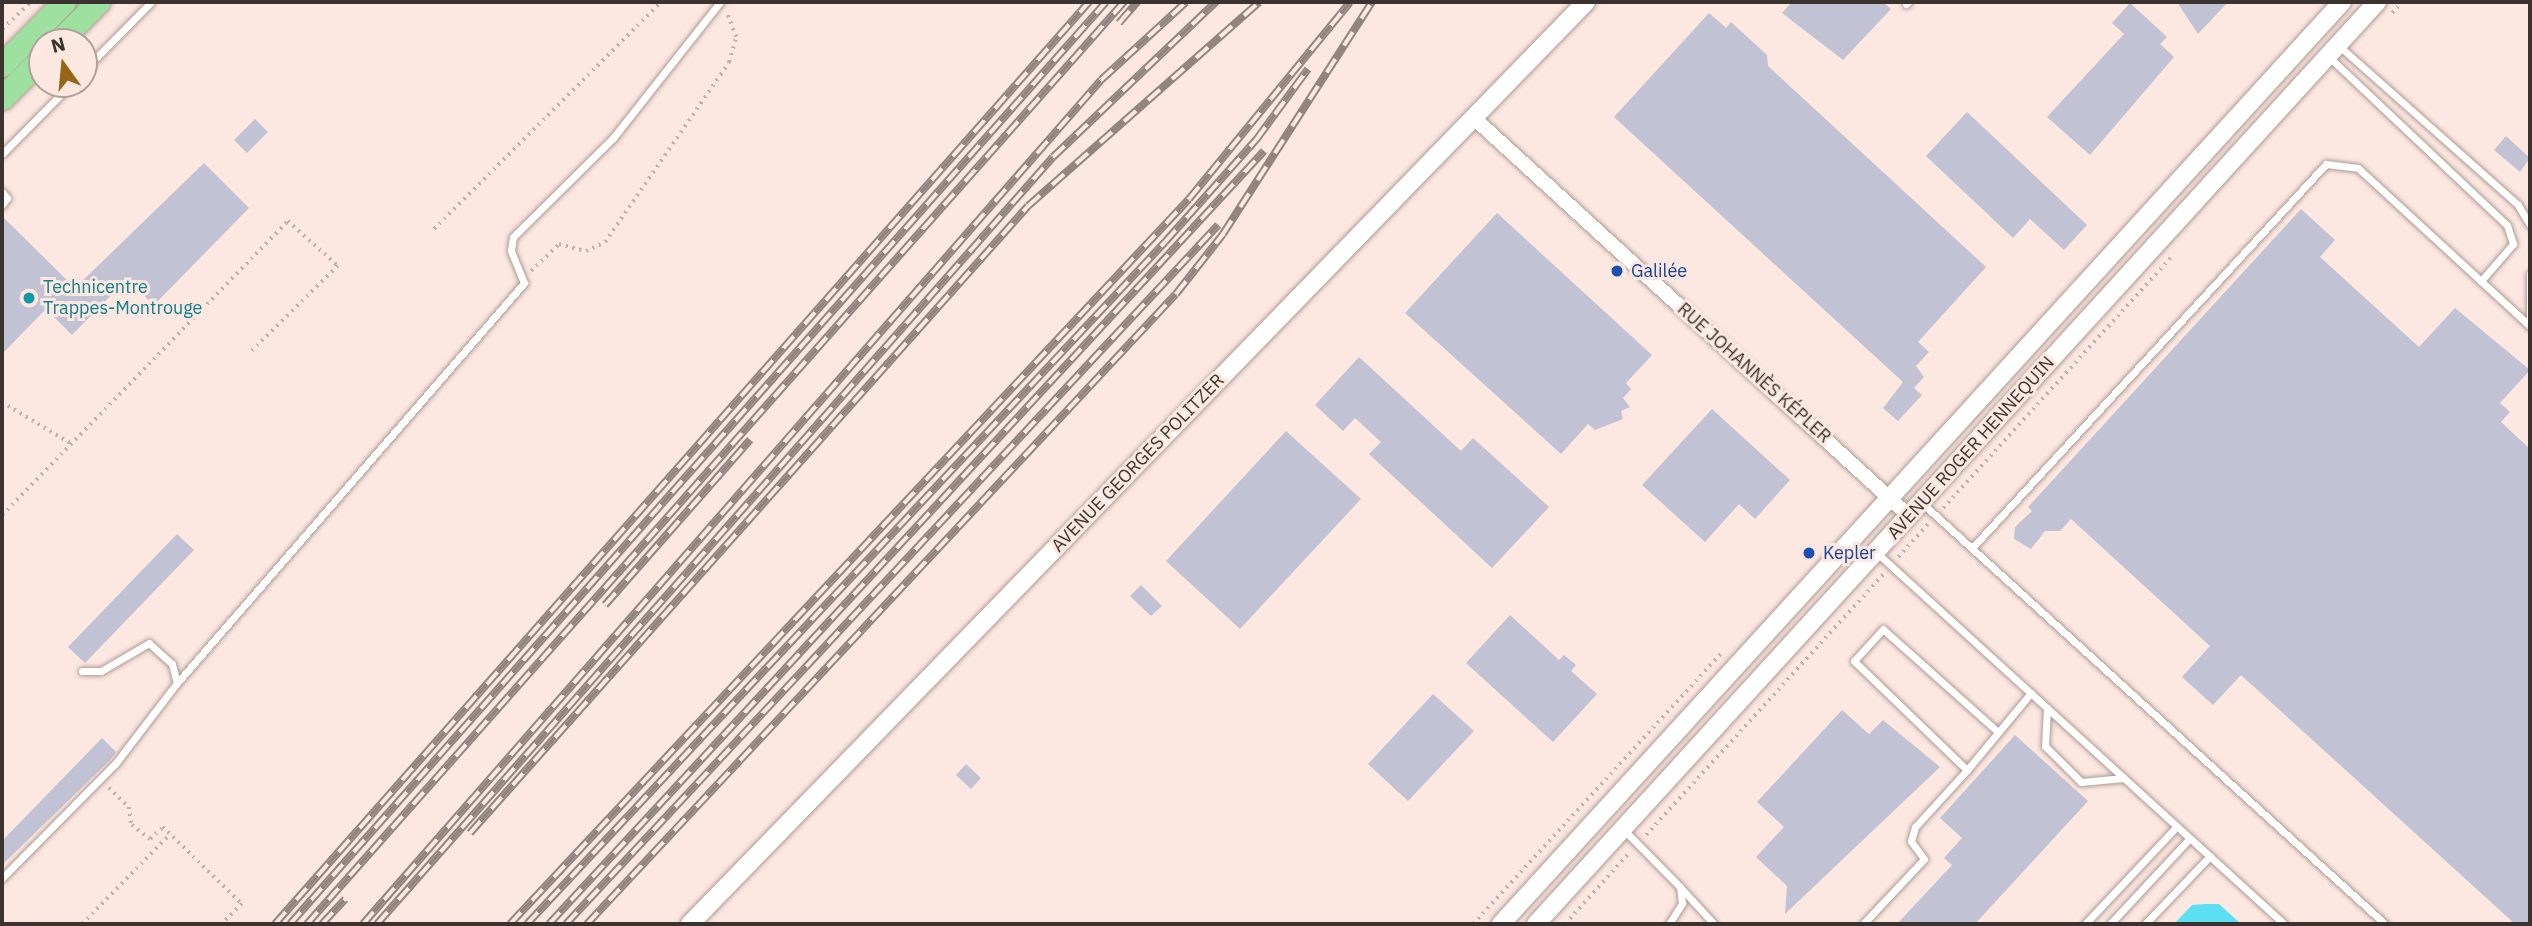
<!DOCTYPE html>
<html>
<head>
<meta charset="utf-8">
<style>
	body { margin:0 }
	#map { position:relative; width:2532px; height:926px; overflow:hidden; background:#fce8e0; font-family:"IBM Plex Sans",sans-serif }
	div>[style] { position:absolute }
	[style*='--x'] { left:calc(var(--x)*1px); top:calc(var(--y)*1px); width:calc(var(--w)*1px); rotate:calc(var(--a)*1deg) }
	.water>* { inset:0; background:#5be0f3 }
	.building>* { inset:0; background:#c1c2d4 }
	.path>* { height:3.5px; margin-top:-1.75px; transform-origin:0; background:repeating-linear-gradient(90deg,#c0b0aa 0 2px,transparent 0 7px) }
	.roads { filter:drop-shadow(0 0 2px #ae9b95) drop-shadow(0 0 2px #ae9b95) }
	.service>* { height:7px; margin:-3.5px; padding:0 3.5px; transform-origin:3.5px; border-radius:3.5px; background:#fff }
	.minor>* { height:14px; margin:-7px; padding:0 7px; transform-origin:7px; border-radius:7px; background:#fff }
	.tertiary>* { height:18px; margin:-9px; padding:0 9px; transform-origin:9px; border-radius:9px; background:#fff }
	.primary>* { height:23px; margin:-11.5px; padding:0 11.5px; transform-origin:11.5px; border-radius:11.5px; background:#9de0a0 }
	.rail>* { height:8px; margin-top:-4px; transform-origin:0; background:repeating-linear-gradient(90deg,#fce8e0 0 16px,#928580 0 32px); box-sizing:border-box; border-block:2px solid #928580 }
	.dots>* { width:19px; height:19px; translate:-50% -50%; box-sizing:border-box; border:4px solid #fce8e0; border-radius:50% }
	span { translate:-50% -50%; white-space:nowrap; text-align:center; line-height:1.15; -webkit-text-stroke:6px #fce8e0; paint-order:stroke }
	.transit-label { font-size:18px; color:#164399 }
	.left { translate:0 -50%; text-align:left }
	.culture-label { font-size:18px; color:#0d838f }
	.street-label { font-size:18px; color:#3a3330 }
	.frame { position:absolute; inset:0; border:4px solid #3a3330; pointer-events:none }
	.north { position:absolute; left:28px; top:28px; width:70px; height:70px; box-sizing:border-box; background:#fce8e0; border:2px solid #aea09a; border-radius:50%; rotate:345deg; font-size:19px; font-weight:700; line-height:28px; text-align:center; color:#3a3330 }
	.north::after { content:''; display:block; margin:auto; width:24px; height:32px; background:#986419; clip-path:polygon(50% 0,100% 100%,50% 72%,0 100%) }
</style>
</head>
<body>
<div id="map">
	<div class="water">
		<div style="clip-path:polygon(2205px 904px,2219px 904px,2241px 924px,2174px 924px,2192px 905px)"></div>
	</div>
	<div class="building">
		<div style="clip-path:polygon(1792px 2px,1883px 2px,1891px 9px,1843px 60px,1782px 13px)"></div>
		<div style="clip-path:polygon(2177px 2px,2228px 2px,2198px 34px)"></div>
		<div style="clip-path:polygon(2130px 3px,2167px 37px,2160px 44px,2174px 57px,2090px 155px,2047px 117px,2124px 34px,2112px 23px)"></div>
		<div style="clip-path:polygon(1709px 13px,1726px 28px,1731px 22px,1767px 55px,1768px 66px,1986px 267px,1918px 342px,1929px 352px,1916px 366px,1924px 377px,1914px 388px,1922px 395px,1898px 421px,1883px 408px,1903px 382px,1614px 117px)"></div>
		<div style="clip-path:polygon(1967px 112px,2087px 225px,2064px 250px,2030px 219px,2013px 238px,1926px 156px)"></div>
		<div style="clip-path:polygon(255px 119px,268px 132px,247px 153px,234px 140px)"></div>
		<div style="clip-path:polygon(2506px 136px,2530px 158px,2520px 172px,2494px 150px)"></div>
		<div style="clip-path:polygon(204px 163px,249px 208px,154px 305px,127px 279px,72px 335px,46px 309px,2px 354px,2px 216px,75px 288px)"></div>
		<div style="clip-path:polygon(2301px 209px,2335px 240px,2320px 257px,2419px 347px,2455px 308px,2530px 370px,2500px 403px,2510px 412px,2501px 422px,2530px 449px,2530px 924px,2515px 924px,2241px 675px,2213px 705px,2182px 677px,2210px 646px,2071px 519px,2060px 531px,2045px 531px,2031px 549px,2014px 539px,2015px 527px,2032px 511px,2028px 507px)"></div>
		<div style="clip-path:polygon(1497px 213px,1652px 355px,1626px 383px,1631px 389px,1623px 398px,1630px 407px,1621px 411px,1623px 419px,1595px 430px,1588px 424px,1561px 454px,1405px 313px)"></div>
		<div style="clip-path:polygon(1359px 357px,1461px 451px,1473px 438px,1549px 507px,1492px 568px,1369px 454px,1381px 442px,1355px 418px,1343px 431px,1315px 405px)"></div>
		<div style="clip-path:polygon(1712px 409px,1790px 480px,1755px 519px,1739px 504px,1705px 542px,1642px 485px)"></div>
		<div style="clip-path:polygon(1286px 431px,1361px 499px,1240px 629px,1166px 561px)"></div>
		<div style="clip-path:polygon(177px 534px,194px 550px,85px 663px,68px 647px)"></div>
		<div style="clip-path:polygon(1141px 585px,1162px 606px,1151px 616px,1130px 596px)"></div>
		<div style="clip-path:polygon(1510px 615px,1559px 660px,1564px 655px,1576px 665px,1571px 671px,1597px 694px,1553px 742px,1466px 663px)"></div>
		<div style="clip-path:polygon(1433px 694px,1474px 731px,1408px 801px,1368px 764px)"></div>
		<div style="clip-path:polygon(1842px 710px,1869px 734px,1883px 720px,1940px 767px,1785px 914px,1787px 886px,1756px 857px,1784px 827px,1757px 802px)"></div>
		<div style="clip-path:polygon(2015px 735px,2088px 801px,1975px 924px,1897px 924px,1952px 865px,1944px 858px,1962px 838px,1940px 818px)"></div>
		<div style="clip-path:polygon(102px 738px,116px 752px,110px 760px,2px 865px,2px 841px)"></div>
		<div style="clip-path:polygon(966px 764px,981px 778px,971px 789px,956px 775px)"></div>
	</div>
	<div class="path">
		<div style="--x:2392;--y:13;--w:16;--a:-45"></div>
		<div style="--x:2;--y:29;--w:40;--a:-43"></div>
		<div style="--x:434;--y:229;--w:321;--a:-45"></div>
		<div style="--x:531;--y:271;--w:39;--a:-44"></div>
		<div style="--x:559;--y:244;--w:28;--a:15"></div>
		<div style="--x:586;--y:251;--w:21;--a:-25"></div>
		<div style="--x:605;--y:242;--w:219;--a:-55.4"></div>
		<div style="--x:729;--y:62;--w:26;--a:-74"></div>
		<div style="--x:736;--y:37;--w:26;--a:-111"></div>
		<div style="--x:2;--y:402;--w:82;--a:31"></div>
		<div style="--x:1943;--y:508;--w:339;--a:-47.7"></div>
		<div style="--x:2;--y:515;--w:410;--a:-45.8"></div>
		<div style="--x:288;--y:221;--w:67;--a:42"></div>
		<div style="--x:338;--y:266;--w:122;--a:135.3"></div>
		<div style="--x:1898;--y:557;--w:45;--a:-47.7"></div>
		<div style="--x:109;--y:788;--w:28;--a:44"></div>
		<div style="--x:129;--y:807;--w:18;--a:81"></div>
		<div style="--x:132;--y:825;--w:23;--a:38"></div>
		<div style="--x:150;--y:839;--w:18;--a:-43"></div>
		<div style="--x:163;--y:827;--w:110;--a:44.3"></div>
		<div style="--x:242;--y:904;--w:28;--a:135"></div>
		<div style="--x:1646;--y:835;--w:354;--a:-47.7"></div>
		<div style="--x:82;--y:924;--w:126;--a:-45.6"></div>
		<div style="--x:1473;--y:924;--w:366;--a:-47.5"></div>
		<div style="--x:1565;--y:924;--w:96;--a:-48"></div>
	</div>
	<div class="roads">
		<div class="service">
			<div style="--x:1906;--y:4;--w:3;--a:-45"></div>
			<div style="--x:2338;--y:45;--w:241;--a:41.6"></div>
			<div style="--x:2518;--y:205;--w:23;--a:59"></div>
			<div style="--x:2328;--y:56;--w:246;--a:43.4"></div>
			<div style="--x:2507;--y:225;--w:20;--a:72"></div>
			<div style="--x:2513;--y:244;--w:49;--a:130.9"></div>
			<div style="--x:84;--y:70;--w:95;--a:-45.4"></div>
			<div style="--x:2;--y:154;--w:98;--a:-45.4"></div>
			<div style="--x:2;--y:192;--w:8;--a:50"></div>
			<div style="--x:7;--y:198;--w:9;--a:126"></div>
			<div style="--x:2530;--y:325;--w:51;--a:-90"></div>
			<div style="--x:1922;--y:503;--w:626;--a:42.28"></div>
			<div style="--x:1972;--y:548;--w:522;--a:-47.33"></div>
			<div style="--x:2326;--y:164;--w:32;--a:7"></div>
			<div style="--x:2358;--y:168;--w:234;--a:42.6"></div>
			<div style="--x:1877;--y:553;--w:551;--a:42.35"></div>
			<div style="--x:177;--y:683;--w:530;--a:-49.06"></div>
			<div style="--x:524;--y:283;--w:35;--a:-112"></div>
			<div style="--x:511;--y:250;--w:13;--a:-81"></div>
			<div style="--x:513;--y:237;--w:141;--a:-44.7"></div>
			<div style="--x:613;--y:138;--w:173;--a:-51.8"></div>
			<div style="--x:2047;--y:708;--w:38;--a:93"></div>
			<div style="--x:2045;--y:746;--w:51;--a:45"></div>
			<div style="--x:2081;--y:782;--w:43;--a:-5.3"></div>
			<div style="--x:1998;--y:732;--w:154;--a:-138.2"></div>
			<div style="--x:1883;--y:629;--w:43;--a:132.2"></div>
			<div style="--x:1854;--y:661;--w:157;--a:44"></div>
			<div style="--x:1967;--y:770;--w:100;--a:-50.3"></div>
			<div style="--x:1624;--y:830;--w:80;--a:45.5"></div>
			<div style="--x:2;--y:878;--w:161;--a:-45.3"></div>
			<div style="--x:115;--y:764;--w:102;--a:-52.6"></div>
			<div style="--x:177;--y:683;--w:20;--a:-105"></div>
			<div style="--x:172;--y:664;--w:31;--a:-138"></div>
			<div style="--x:149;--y:643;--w:56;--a:149.7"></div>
			<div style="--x:101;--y:671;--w:19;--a:180"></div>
			<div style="--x:1669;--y:924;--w:25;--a:-58"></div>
			<div style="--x:1682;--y:903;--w:16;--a:-97"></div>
			<div style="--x:1680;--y:887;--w:50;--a:47.4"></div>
			<div style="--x:1863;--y:924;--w:89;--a:-46.8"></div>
			<div style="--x:1924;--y:859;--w:22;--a:-126"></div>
			<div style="--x:1911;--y:841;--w:15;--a:-74"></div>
			<div style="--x:1915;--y:827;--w:77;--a:-47.6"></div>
			<div style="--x:2085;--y:924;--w:134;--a:-46.8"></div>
			<div style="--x:2110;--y:924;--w:117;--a:-47.1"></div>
			<div style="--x:2145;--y:924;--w:94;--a:-46.3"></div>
		</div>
		<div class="minor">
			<div style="--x:1474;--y:118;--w:590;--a:42.46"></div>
		</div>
		<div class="tertiary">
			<div style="--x:690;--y:924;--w:1286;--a:-45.82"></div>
			<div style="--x:1501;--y:924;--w:1248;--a:-47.63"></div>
			<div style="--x:1536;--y:924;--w:1248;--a:-47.63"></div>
		</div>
		<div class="primary">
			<div style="--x:58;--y:42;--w:57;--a:-45"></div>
			<div style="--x:2;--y:65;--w:88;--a:-45.5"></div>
			<div style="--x:2;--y:98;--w:57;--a:-45"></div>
		</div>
	</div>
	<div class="rail">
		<div style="--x:1119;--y:23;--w:28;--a:-49"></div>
		<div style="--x:605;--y:605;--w:220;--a:-48.7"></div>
		<div style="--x:470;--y:833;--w:839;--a:-48.33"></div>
		<div style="--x:1028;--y:206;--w:308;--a:-41.4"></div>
		<div style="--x:275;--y:924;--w:1230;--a:-48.56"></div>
		<div style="--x:290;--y:924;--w:1231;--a:-48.49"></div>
		<div style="--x:307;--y:924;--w:1232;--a:-48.46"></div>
		<div style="--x:322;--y:924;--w:34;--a:-47"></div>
		<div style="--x:363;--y:924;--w:1121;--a:-48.83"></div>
		<div style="--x:1101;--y:80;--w:115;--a:-42.5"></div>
		<div style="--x:377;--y:924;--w:1022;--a:-48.61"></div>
		<div style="--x:1053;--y:157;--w:225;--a:-43.6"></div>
		<div style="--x:510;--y:924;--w:993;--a:-46.88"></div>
		<div style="--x:1189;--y:199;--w:254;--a:-50.7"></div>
		<div style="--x:527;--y:924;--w:934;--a:-46.91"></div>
		<div style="--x:1165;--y:242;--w:137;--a:-48.3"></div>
		<div style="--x:1256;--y:140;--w:88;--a:-53.8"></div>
		<div style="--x:549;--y:924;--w:1053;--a:-47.23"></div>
		<div style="--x:566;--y:924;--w:956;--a:-46.99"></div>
		<div style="--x:587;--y:924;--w:862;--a:-46.93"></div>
		<div style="--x:1176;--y:294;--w:76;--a:-51.9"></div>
		<div style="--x:1223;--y:234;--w:276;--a:-57.3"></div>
	</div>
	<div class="dots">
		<div style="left:1617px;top:271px;background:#1a4fb4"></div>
		<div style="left:29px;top:298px;background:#0f9aa8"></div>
		<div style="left:1809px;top:553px;background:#1a4fb4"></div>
	</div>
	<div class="transit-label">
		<span class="left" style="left:1631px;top:271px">Galilée</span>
		<span class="left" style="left:1823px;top:553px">Kepler</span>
	</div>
	<div class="culture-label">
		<span class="left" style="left:43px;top:298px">Technicentre<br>Trappes-Montrouge</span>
	</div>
	<div class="street-label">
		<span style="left:1754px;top:373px;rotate:42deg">RUE JOHANNÈS KÉPLER</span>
		<span style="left:1971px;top:448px;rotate:-48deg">AVENUE ROGER HENNEQUIN</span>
		<span style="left:1138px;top:463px;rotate:-46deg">AVENUE GEORGES POLITZER</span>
	</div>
	<div class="frame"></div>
	<div class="north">N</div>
</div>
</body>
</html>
